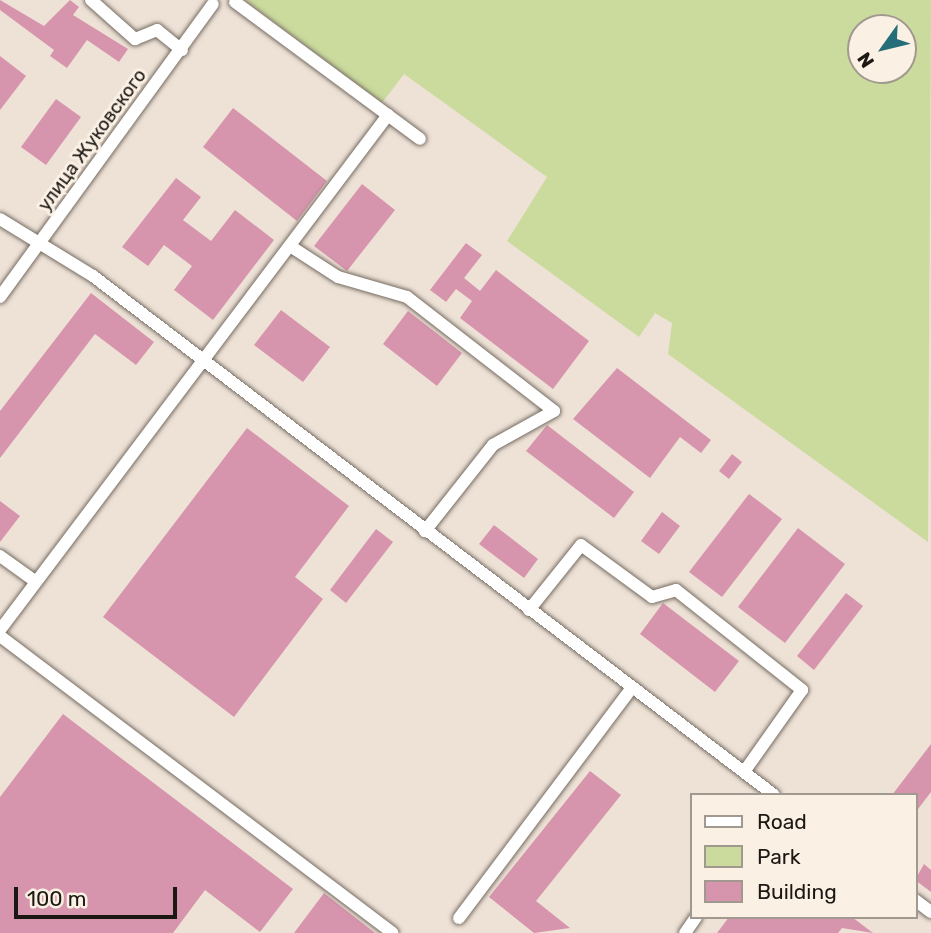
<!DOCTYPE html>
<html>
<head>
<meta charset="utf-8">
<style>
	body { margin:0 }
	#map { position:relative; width:931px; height:933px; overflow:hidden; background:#eee2d7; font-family:Rubik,sans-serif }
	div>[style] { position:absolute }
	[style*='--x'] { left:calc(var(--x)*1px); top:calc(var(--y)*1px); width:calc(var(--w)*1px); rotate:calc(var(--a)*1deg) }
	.green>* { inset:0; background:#cbdb9d }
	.building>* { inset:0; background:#d795ad }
	.roads { filter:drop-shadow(0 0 2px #766c62) drop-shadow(0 0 2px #766c62) }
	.minor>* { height:12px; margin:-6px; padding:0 6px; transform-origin:6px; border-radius:6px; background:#fff }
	span { translate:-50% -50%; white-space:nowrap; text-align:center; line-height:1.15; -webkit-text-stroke:6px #fbf0e4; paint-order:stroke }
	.street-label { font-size:19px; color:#1b1713 }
	.legend { position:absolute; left:690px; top:793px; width:228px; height:126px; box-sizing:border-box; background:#fbf0e4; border:2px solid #a19990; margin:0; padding:9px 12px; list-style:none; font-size:21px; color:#1b1713 }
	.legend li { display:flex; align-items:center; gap:14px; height:35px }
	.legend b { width:35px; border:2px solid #a19990 }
	.north { position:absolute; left:847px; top:14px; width:70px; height:70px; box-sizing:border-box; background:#fbf0e4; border:2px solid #a19990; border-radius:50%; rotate:236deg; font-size:19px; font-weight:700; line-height:28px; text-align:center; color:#1b1713 }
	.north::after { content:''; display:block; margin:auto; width:24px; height:32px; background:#256d79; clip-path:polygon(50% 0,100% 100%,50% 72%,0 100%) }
	.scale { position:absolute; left:14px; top:887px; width:163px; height:32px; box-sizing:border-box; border:4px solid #1b1713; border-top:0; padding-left:9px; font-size:21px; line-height:24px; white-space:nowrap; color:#1b1713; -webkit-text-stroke:5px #fbf0e4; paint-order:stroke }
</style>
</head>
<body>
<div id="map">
	<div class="green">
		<div style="clip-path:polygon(evenodd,245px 0,931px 0,928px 542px,668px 354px,672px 323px,655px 313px,639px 337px,507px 241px,547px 177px,404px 74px,382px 103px,245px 0,861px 28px,903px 28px,903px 70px,861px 70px,861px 28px)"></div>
	</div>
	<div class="building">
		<div style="clip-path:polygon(0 0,44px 26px,70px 0,79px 7px,73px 15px,128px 49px,119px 62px,87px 40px,67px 68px,50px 56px,54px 50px,0 10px)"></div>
		<div style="clip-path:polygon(0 56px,26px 76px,0 110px)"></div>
		<div style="clip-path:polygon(56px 99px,81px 117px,46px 165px,21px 147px)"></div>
		<div style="clip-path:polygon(233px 108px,327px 181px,297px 221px,203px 147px)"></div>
		<div style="clip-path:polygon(176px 178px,201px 197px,183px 220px,211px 241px,235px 210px,274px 240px,213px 320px,174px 290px,192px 266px,164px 245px,148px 266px,122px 247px)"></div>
		<div style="clip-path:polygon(362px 184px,395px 210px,347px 271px,314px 246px)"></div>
		<div style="clip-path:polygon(466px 243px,482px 255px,464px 278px,480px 291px,496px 270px,589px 341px,553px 389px,460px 318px,472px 301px,456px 289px,446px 302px,430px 290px)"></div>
		<div style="clip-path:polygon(91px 293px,154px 342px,136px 365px,95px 334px,0 458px,0 411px)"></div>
		<div style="clip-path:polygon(281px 310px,330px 347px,303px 382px,254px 345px)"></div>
		<div style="clip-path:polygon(408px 311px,462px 353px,437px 386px,383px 344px)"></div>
		<div style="clip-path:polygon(617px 368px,711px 440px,701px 453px,680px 437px,650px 478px,573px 419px)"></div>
		<div style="clip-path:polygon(547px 425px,634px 492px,614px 518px,526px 451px)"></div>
		<div style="clip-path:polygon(247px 428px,349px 506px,295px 577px,323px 599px,234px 717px,103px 617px)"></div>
		<div style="clip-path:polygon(732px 454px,742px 462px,729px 479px,719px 471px)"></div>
		<div style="clip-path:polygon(749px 494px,782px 519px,722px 597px,689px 572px)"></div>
		<div style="clip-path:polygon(0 501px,20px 516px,0 542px)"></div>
		<div style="clip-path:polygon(662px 512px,680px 526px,659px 554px,641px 541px)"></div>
		<div style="clip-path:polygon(494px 525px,538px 559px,524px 578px,479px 544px)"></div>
		<div style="clip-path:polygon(798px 528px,845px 564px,785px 643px,738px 607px)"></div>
		<div style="clip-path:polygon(376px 529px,393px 542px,346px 603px,330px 590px)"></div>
		<div style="clip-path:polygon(846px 593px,863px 606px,814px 670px,797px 656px)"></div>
		<div style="clip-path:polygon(663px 603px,739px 661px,715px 692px,640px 634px)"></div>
		<div style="clip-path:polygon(63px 714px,293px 889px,260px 932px,205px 890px,173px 933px,0 933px,0 797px)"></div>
		<div style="clip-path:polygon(931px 744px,931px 792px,915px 813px,915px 795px,892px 795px)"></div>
		<div style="clip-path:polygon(590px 771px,621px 795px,536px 901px,570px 928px,534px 933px,489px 897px)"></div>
		<div style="clip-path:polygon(924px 864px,931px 870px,931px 892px,915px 880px)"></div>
		<div style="clip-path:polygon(324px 893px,375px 933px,294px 933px)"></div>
		<div style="clip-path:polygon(729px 917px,852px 917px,873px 933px,842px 928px,838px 933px,717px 933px)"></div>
	</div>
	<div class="roads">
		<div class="minor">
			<div style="--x:91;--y:0;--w:59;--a:41.6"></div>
			<div style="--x:135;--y:39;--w:24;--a:-22"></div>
			<div style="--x:157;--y:30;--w:32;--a:39"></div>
			<div style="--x:235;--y:2;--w:230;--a:36.5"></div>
			<div style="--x:0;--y:219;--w:109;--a:31.5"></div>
			<div style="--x:93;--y:276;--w:856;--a:37.31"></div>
			<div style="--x:290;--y:246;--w:57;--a:32.9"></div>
			<div style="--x:338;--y:277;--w:72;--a:16.2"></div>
			<div style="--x:407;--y:297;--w:186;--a:37.8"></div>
			<div style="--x:554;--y:411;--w:70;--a:150.9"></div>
			<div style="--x:493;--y:445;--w:110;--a:128.3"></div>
			<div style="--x:0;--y:297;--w:362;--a:-54"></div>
			<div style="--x:0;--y:556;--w:44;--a:35.8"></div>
			<div style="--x:529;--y:610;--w:83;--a:-51.3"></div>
			<div style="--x:581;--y:545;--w:88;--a:36.2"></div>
			<div style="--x:652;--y:597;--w:25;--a:-16"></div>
			<div style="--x:676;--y:590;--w:161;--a:38.4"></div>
			<div style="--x:802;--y:690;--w:100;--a:125.3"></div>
			<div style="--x:0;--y:630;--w:645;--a:-53.01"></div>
			<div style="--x:0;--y:636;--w:492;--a:37.1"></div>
			<div style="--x:915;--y:900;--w:20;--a:37"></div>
			<div style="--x:459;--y:918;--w:288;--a:-53.1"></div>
			<div style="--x:685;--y:933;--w:19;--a:-55"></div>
		</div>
	</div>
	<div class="street-label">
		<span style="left:92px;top:140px;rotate:-54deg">улица Жуковского</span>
	</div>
	<ul class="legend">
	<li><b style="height:9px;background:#fff"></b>Road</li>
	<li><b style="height:19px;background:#cbdb9d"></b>Park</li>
	<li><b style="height:19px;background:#d795ad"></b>Building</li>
	</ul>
	<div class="north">N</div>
	<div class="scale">100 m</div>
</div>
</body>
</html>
